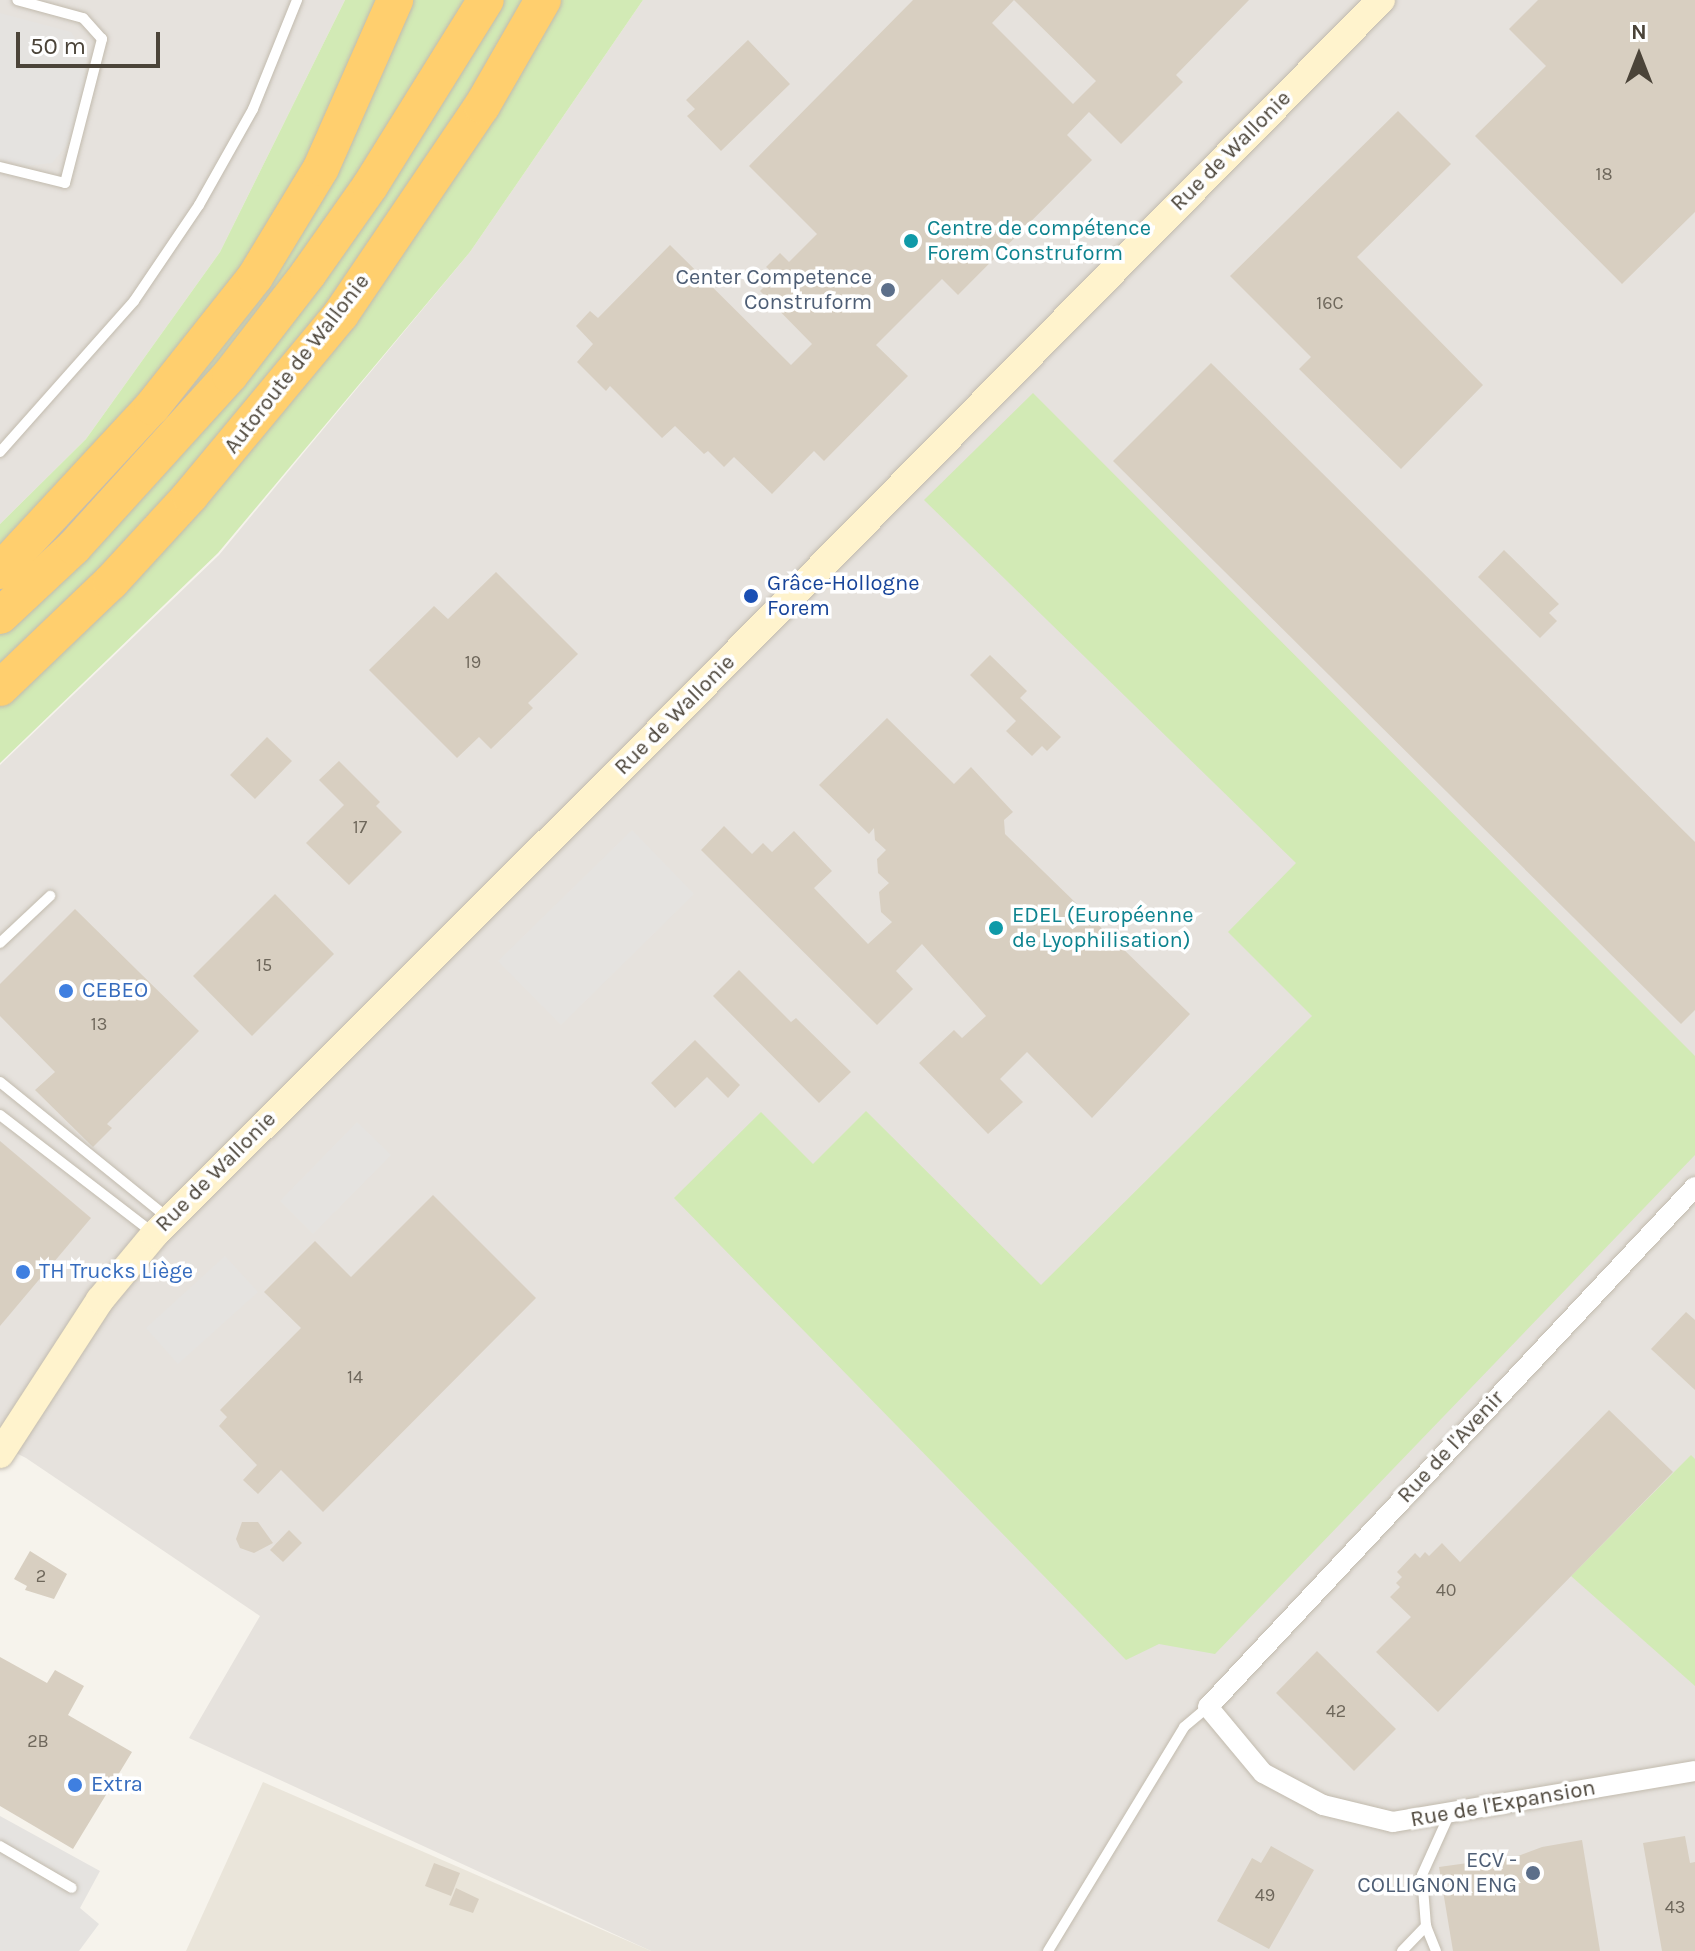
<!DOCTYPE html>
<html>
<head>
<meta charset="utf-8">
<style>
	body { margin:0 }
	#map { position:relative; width:1695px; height:1951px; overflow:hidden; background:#f6f3ec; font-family:Karla,sans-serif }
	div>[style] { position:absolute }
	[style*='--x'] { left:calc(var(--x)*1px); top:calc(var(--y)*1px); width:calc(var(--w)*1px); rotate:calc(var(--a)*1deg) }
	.residential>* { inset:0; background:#eae5da }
	.industrial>* { inset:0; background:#e6e2dd }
	.green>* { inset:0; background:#d2eab5 }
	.parking>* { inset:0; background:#e5e3e0 }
	.building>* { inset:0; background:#d8cfc1 }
	.roads { filter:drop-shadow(0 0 2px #c2bbae) drop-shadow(0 0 2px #c2bbae) }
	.lane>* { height:10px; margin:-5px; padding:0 5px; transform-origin:5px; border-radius:5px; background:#fff }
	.street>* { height:20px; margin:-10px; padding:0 10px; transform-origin:10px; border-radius:10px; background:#fff }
	.secondary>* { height:28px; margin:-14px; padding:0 14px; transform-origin:14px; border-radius:14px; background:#fff3cd }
	.highway>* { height:36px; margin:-18px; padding:0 18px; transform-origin:18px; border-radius:18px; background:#ffcf6e }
	.dots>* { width:22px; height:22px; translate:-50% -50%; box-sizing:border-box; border:4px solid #fff; border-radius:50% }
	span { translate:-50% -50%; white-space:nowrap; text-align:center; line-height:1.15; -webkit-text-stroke:7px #fff; paint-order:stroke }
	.number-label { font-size:18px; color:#6e675b }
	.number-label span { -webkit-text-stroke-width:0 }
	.street-label { font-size:22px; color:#4b4439 }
	.culture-label { font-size:22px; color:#0d838f }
	.left { translate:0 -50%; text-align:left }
	.service-label { font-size:22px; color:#4e5e75 }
	.right { translate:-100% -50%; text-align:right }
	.transit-label { font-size:22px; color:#164399 }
	.shop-label { font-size:22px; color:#366cbe }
	.north { position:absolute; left:1599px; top:16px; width:80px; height:80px; -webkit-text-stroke:6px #fff; paint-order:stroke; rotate:0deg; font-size:22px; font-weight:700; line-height:32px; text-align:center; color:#4b4439 }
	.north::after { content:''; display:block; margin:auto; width:28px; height:36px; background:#4b4439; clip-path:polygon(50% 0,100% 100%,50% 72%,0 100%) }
	.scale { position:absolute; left:16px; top:32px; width:144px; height:36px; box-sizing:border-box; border:4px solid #4b4439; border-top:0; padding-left:10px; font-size:24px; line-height:28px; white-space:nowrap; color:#4b4439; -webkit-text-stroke:6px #fff; paint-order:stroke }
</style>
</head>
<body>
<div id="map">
	<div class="residential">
		<div style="clip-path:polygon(263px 1782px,651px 1951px,186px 1951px)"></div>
	</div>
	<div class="industrial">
		<div style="clip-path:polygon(0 0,345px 0,220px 252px,86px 439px,0 524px)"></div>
		<div style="clip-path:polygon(643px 0,1695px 0,1695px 1951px,651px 1951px,189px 1738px,260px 1616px,26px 1458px,0 1445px,0 765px,219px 555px,470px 252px)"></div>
	</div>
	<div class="green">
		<div style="clip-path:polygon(345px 0,643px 0,470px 252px,218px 553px,0 763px,0 524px,86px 439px,220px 252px)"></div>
		<div style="clip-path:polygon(1033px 393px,1695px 1056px,1695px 1155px,1215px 1654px,1159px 1644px,1126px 1660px,674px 1198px,761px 1112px,813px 1164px,866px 1111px,1041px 1285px,1312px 1016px,1228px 932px,1296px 863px,924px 500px)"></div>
		<div style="clip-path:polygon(1691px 1455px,1695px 1459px,1695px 1686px,1571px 1576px)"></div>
	</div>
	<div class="parking">
		<div style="clip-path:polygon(0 13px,71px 32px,87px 56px,83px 97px,71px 140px,52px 163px,27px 166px,0 159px)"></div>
		<div style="clip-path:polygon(632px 830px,694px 894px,561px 1025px,498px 961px)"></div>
		<div style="clip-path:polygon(357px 1122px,391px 1155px,313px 1234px,280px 1201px)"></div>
		<div style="clip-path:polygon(225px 1256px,258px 1292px,178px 1364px,146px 1328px)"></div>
		<div style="clip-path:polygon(0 1816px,100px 1871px,80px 1908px,99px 1924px,79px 1951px,0 1951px)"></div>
	</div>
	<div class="building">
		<div style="clip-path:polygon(evenodd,913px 0,1249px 0,1176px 75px,1183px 82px,1121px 144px,1089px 112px,1067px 135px,1092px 160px,958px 295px,942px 279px,876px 345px,908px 376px,824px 461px,814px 451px,772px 494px,734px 457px,724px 467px,708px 451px,704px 454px,675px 426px,662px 438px,610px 386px,606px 391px,577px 362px,593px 344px,576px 326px,590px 311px,598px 318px,670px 245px,791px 365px,812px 344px,760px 291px,776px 275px,766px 267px,780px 253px,789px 262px,817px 234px,749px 166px,913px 0,1014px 0,1096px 81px,1073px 104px,992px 23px,1014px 0)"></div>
		<div style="clip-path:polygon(1538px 0,1695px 0,1695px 212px,1622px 284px,1475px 136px,1546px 66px,1509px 29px)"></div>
		<div style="clip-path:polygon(748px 40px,790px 84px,721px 151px,687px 116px,695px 109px,686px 100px)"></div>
		<div style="clip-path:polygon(1398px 111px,1451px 164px,1357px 257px,1483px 385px,1401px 469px,1299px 369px,1311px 357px,1230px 276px)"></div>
		<div style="clip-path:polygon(1211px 363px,1695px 842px,1695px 1010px,1681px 1024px,1113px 461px)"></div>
		<div style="clip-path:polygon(1504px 550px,1559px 604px,1549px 613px,1557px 621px,1540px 638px,1478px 577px)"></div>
		<div style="clip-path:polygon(496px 572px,578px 654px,528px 703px,533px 708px,491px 749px,479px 737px,457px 758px,369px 670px,434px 606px,448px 619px)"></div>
		<div style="clip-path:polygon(990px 655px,1027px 691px,1020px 698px,1061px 737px,1047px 751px,1042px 746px,1032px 756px,1006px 731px,1016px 721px,970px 675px)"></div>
		<div style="clip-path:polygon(887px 718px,954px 784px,971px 767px,1013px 812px,1004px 820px,1005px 834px,1190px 1014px,1092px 1118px,1027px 1052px,1000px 1079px,1023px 1102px,988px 1134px,919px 1063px,954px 1030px,962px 1038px,986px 1016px,922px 944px,896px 971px,913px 989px,877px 1025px,701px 850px,724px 826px,752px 854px,763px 843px,772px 852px,794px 831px,832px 871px,814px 888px,868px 944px,892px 922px,881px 912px,879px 892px,889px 883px,878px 873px,877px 859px,886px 850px,875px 840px,874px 828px,869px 834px,819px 785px)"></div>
		<div style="clip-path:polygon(267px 737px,292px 761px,255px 799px,230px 775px)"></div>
		<div style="clip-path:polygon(339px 761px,380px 802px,376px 806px,402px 832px,349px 885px,306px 843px,344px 805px,319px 780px)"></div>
		<div style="clip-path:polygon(275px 894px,334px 954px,252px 1036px,193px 976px)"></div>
		<div style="clip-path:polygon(75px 909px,199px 1031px,107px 1124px,112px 1128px,93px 1147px,35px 1090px,55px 1072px,0 1016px,0 984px)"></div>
		<div style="clip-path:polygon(739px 970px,791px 1022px,796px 1018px,851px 1072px,819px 1103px,713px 996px)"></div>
		<div style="clip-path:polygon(695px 1040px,740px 1085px,728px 1098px,707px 1077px,675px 1108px,651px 1083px)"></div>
		<div style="clip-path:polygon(0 1141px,91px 1218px,0 1326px)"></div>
		<div style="clip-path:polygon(433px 1195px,536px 1298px,323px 1512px,281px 1470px,258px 1494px,243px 1480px,257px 1465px,219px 1426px,227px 1417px,220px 1410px,301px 1328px,264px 1292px,315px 1241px,351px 1277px)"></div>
		<div style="clip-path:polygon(1686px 1312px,1695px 1320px,1695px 1390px,1651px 1349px)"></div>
		<div style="clip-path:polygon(1609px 1410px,1673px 1472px,1438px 1712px,1376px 1652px,1411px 1617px,1390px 1597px,1400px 1587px,1396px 1583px,1402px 1577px,1397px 1572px,1415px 1553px,1420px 1558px,1425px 1552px,1429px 1556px,1442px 1543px,1460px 1562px)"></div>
		<div style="clip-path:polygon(242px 1522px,258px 1522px,273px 1543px,254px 1553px,240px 1548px,236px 1539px)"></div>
		<div style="clip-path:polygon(289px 1530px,302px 1543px,283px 1562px,270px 1550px)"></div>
		<div style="clip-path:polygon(30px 1551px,67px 1574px,54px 1599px,25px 1590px,27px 1586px,14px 1579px)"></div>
		<div style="clip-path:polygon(1317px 1651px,1396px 1729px,1354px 1771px,1276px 1693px)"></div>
		<div style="clip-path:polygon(0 1657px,47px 1683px,55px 1670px,84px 1686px,68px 1715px,132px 1752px,73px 1849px,0 1806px)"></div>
		<div style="clip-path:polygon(1685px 1836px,1690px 1863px,1695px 1862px,1695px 1951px,1662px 1951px,1643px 1843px)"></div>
		<div style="clip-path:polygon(1582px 1840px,1600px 1951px,1453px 1951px,1439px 1867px,1518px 1856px,1542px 1847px)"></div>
		<div style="clip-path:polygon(1271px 1846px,1314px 1870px,1269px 1949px,1217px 1921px,1252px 1858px,1261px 1863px)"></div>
		<div style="clip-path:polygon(434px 1863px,460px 1873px,451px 1896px,425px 1886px)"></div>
		<div style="clip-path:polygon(456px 1888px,479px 1899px,473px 1913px,449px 1905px)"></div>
	</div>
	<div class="roads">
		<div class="lane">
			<div style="--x:0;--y:167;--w:67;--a:13.8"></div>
			<div style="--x:65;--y:183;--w:149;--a:-75.6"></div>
			<div style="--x:102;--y:39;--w:28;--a:-132"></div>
			<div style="--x:83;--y:18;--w:68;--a:-164.7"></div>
			<div style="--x:0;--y:452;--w:202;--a:-48.4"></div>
			<div style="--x:134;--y:301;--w:116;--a:-55.9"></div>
			<div style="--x:199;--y:205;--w:110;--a:-60.6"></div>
			<div style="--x:253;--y:109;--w:118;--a:-68"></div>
			<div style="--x:0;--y:943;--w:69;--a:-43.2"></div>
			<div style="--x:0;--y:1082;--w:216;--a:39"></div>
			<div style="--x:0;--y:1115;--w:193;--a:37.6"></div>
			<div style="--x:0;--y:1846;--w:83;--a:30.3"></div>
			<div style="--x:1048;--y:1951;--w:262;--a:-58.7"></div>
			<div style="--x:1184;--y:1727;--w:31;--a:-40"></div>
			<div style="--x:1402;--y:1951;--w:35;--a:-46"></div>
			<div style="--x:1436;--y:1951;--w:27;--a:-112"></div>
			<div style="--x:1426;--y:1926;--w:51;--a:-94.5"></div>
			<div style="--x:1422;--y:1875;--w:68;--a:-65.7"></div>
		</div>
		<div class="street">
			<div style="--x:1695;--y:1187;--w:712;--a:133.12"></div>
			<div style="--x:1208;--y:1707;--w:86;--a:50.2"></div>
			<div style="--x:1263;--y:1773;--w:68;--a:28.1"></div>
			<div style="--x:1323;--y:1805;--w:72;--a:13.7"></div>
			<div style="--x:1393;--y:1822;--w:306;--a:-9.6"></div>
		</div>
		<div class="secondary">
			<div style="--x:0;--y:1454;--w:184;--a:-57"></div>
			<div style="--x:100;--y:1300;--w:85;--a:-50.3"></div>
			<div style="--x:154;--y:1235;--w:691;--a:-44.94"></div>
			<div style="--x:643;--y:747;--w:1050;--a:-45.35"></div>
		</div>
		<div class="highway">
			<div style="--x:0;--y:571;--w:224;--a:-47.2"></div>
			<div style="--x:152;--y:407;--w:166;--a:-51.6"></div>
			<div style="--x:255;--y:277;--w:127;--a:-58.8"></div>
			<div style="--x:321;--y:168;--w:184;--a:-66.2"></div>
			<div style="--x:0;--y:616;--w:101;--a:-43"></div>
			<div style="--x:74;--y:547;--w:232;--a:-47.8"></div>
			<div style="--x:230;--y:375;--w:128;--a:-52.3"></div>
			<div style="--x:308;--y:274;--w:108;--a:-54.8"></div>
			<div style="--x:370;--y:186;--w:219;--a:-58.1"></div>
			<div style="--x:0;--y:688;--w:153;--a:-43.7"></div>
			<div style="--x:111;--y:582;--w:117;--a:-47.4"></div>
			<div style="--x:190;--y:496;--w:236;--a:-50.3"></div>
			<div style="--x:341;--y:314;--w:251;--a:-55.9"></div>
			<div style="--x:482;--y:106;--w:122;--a:-60.1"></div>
		</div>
	</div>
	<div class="dots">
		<div style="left:911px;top:241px;background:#0f9aa8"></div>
		<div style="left:888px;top:290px;background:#5c6f8a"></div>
		<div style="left:751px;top:596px;background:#1a4fb4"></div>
		<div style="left:996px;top:928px;background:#0f9aa8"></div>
		<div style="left:66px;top:991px;background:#3f7fe0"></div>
		<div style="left:23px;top:1272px;background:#3f7fe0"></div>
		<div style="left:75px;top:1785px;background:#3f7fe0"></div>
		<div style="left:1533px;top:1873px;background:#5c6f8a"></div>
	</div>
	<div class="number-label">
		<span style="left:1604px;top:174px">18</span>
		<span style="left:1330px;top:303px">16C</span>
		<span style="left:473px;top:662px">19</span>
		<span style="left:360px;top:827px">17</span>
		<span style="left:264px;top:965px">15</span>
		<span style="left:99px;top:1024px">13</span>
		<span style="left:355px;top:1377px">14</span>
		<span style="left:41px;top:1576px">2</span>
		<span style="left:1446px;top:1590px">40</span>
		<span style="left:1336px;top:1711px">42</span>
		<span style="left:38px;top:1741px">2B</span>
		<span style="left:1265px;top:1895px">49</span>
		<span style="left:1675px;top:1907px">43</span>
	</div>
	<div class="street-label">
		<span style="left:1231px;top:151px;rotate:-45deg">Rue de Wallonie</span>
		<span style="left:297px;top:364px;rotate:-52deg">Autoroute de Wallonie</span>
		<span style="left:675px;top:715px;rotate:-45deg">Rue de Wallonie</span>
		<span style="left:216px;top:1172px;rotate:-45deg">Rue de Wallonie</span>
		<span style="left:1451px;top:1447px;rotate:-47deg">Rue de l'Avenir</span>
		<span style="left:1503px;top:1804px;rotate:-10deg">Rue de l'Expansion</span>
	</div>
	<div class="culture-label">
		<span class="left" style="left:927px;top:241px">Centre de compétence<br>Forem Construform</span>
		<span class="left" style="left:1012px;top:928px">EDEL (Européenne<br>de Lyophilisation)</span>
	</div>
	<div class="service-label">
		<span class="right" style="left:872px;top:290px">Center Competence<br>Construform</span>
		<span class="right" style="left:1517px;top:1873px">ECV -<br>COLLIGNON ENG</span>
	</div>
	<div class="transit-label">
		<span class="left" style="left:767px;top:596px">Grâce-Hollogne<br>Forem</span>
	</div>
	<div class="shop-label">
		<span class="left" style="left:82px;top:991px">CEBEO</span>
		<span class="left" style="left:39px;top:1272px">TH Trucks Liège</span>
		<span class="left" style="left:91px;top:1785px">Extra</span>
	</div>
	<div class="north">N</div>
	<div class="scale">50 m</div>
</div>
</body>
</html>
